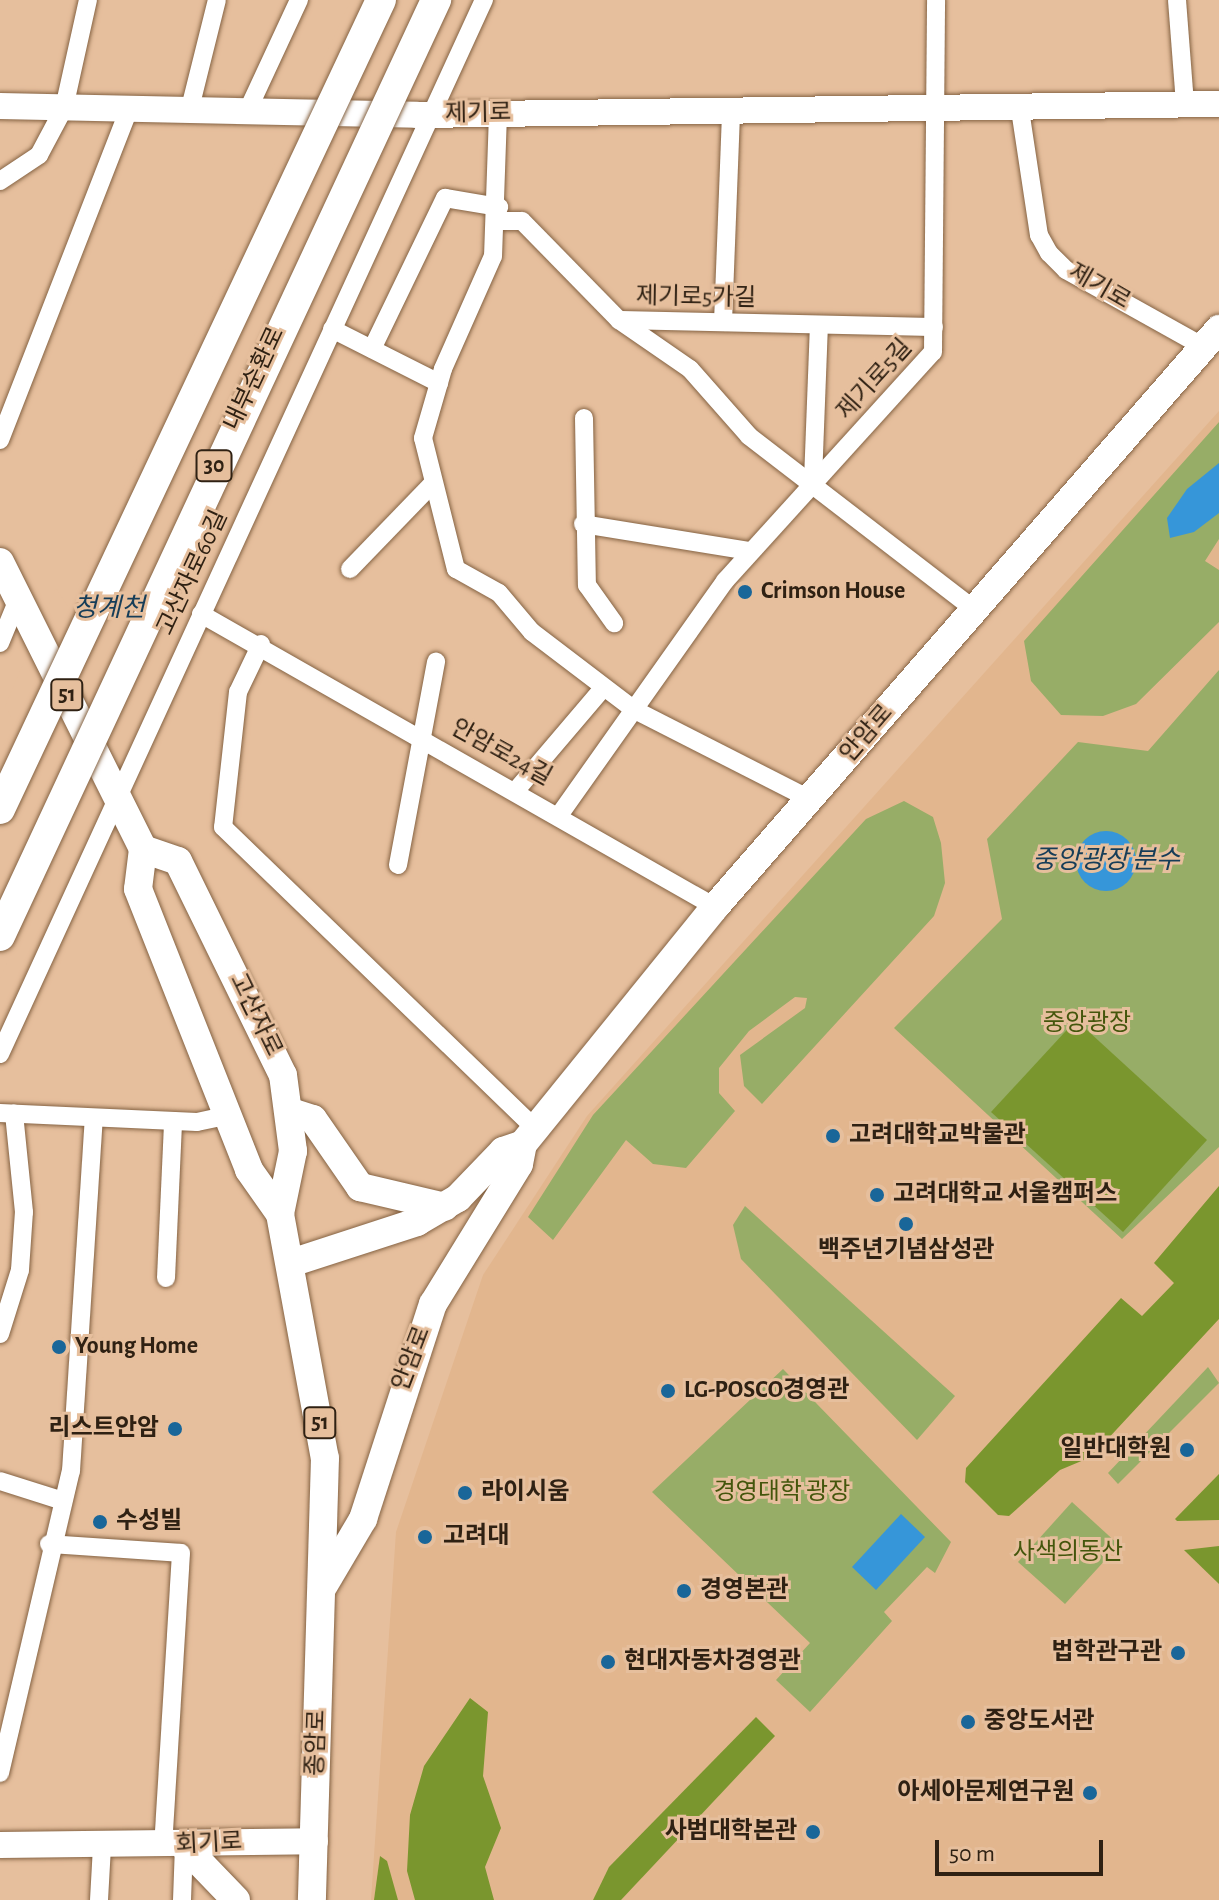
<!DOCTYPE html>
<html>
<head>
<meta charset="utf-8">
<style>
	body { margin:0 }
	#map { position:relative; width:1219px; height:1900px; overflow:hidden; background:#e6bf9d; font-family:"Alegreya Sans","Noto Sans KR",sans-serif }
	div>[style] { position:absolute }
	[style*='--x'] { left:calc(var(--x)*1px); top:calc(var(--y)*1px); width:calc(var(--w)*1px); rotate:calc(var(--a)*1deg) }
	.built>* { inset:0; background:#e2b68e }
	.green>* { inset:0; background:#97ad67 }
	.forest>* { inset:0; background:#7a962e }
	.water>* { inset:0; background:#3696d9 }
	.round { border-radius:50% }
	.pier>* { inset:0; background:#e6bf9d }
	.roads { filter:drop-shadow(0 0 2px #856343) drop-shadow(0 0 2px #856343) }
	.minor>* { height:18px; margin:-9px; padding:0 9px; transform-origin:9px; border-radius:9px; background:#fff }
	.secondary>* { height:26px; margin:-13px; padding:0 13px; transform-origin:13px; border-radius:13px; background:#fff }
	.primary>* { height:28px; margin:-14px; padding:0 14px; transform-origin:14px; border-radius:14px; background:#fff }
	.bridges { filter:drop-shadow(0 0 2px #856343) drop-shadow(0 0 2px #856343) }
	.trunk-bridge>* { height:30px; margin:-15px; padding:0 15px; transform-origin:15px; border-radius:15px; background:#fff }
	.dots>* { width:22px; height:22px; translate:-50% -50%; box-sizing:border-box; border:4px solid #e6bf9d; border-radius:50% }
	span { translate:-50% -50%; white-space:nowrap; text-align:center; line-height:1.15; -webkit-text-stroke:6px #e6bf9d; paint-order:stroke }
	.shield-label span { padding:2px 6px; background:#e6bf9d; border:2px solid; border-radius:6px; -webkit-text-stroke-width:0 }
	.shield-label { font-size:22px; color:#2f2113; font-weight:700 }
	.street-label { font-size:24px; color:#2f2113 }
	.poi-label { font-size:24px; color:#2f2113; font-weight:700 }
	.left { translate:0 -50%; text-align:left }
	.right { translate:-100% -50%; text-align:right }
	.park-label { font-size:24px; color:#44560c }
	.water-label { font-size:26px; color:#163d58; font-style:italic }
	.scale { position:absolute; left:935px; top:1840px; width:168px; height:36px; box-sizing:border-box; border:4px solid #2f2113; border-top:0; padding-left:10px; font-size:24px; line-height:28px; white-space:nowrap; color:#2f2113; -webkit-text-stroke:6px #e6bf9d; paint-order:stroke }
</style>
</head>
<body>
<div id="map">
	<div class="built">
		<div style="clip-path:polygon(1219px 411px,1219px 1900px,371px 1900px,396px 1532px,483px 1275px,587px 1116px)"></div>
	</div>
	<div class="green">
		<div style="clip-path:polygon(1219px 422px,1219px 539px,1205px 561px,1219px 570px,1219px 622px,1136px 704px,1103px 716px,1061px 715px,1031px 681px,1024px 641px)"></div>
		<div style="clip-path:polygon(1219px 670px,1219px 1147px,1122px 1239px,894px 1028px,1002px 919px,987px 839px,1078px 742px,1148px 751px)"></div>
		<div style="clip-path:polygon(904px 801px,933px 817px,941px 843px,945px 883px,934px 916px,762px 1104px,744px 1086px,740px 1055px,805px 1008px,807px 998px,795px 997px,749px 1031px,719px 1068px,719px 1093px,735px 1111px,686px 1168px,653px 1164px,626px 1140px,553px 1240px,528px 1217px,593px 1115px,866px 819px)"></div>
		<div style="clip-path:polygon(745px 1206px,955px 1396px,917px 1440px,741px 1259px,733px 1225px)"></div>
		<div style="clip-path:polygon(1208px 1367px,1219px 1383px,1118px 1484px,1108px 1473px)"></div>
		<div style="clip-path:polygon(783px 1369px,951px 1542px,935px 1573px,927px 1567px,884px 1612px,892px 1621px,810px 1712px,776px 1680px,810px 1643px,652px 1492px)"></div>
		<div style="clip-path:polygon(1072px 1502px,1119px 1545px,1065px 1604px,1018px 1562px)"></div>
	</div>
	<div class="forest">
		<div style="clip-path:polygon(1076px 1020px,1207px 1140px,1123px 1232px,991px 1112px)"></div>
		<div style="clip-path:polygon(1219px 1186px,1219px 1319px,1091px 1457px,1060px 1470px,1009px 1516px,998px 1515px,965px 1482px,966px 1468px,1121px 1298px,1142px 1316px,1174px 1283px,1154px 1263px)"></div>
		<div style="clip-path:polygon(1219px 1474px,1219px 1520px,1177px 1521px,1175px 1519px)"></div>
		<div style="clip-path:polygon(1219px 1546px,1219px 1584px,1184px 1550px)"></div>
		<div style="clip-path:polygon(470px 1698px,488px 1712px,483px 1776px,501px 1828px,485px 1867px,494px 1900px,415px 1900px,407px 1871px,410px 1815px,424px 1766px)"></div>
		<div style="clip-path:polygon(756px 1717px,775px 1736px,621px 1900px,593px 1900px,609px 1867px)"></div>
		<div style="clip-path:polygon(380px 1856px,387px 1861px,398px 1900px,374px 1900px)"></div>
	</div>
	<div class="water">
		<div style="clip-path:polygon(1219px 463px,1219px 513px,1194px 532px,1170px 538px,1167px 518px,1187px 489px)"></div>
		<div class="round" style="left:1076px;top:831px;width:60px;height:60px"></div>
		<div style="clip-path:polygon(901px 1514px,925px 1537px,876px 1590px,852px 1567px)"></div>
	</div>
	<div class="pier">
		<div style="clip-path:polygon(351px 0,447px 0,0 978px,0 752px,14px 722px,5px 706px,56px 588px,68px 607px)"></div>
	</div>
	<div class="roads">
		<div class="minor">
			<div style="--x:1177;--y:0;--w:103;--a:85.6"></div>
			<div style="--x:1019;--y:103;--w:134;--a:81.4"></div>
			<div style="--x:1039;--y:235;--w:21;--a:61"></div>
			<div style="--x:1049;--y:253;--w:24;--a:45"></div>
			<div style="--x:1066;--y:270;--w:158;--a:29.2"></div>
			<div style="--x:189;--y:112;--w:115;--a:-76"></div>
			<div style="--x:246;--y:114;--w:126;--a:-65.1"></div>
			<div style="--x:498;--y:114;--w:142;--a:92"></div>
			<div style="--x:493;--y:256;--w:124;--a:113.9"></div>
			<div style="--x:443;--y:369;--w:72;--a:106.2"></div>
			<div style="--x:423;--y:438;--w:135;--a:75.9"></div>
			<div style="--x:456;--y:569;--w:49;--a:29.2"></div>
			<div style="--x:499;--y:593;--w:51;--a:49.8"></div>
			<div style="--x:532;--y:632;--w:127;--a:37.3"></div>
			<div style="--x:633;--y:709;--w:199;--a:27"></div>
			<div style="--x:0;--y:181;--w:47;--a:-33.7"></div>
			<div style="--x:39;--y:155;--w:53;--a:-62"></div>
			<div style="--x:64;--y:108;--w:111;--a:-77.5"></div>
			<div style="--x:497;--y:221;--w:25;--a:0"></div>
			<div style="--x:522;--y:221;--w:139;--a:45.6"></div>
			<div style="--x:619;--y:320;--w:86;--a:34.6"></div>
			<div style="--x:690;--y:369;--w:89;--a:48.6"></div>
			<div style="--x:749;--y:436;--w:285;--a:37.6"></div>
			<div style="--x:619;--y:320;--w:315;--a:1.3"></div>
			<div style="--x:723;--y:322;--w:212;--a:-87.8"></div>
			<div style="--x:332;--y:329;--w:120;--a:26.8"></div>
			<div style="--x:372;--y:349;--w:168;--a:-64.2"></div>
			<div style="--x:445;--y:198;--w:55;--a:9.5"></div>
			<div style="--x:584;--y:418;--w:167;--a:89"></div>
			<div style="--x:587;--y:585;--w:47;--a:54.6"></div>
			<div style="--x:0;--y:440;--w:353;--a:-68.7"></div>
			<div style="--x:813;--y:480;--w:155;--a:-87.8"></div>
			<div style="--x:583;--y:524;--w:168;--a:9.2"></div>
			<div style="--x:350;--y:569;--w:118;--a:-46"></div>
			<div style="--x:201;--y:614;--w:592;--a:29.68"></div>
			<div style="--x:0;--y:643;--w:50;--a:-67.6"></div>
			<div style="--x:261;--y:644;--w:53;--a:115.6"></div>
			<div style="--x:238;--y:692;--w:136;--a:96.3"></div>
			<div style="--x:223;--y:827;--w:435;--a:44"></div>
			<div style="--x:518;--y:788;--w:131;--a:-49.6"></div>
			<div style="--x:560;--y:814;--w:286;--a:-54.7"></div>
			<div style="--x:725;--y:581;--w:309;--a:-47.8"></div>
			<div style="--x:933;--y:352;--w:352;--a:-89.5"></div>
			<div style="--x:398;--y:865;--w:207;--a:-79.4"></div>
			<div style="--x:0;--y:1054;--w:1160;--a:-65.34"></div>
			<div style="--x:0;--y:1113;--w:197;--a:2.6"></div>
			<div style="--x:197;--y:1122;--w:33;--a:-12"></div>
			<div style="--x:166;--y:1278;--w:157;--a:-87.4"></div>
			<div style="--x:0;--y:1334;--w:67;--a:-72.6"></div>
			<div style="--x:20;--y:1270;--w:58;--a:-86.1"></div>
			<div style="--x:24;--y:1212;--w:99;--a:-95.8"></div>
			<div style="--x:0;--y:1481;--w:66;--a:17.6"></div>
			<div style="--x:49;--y:1544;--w:132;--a:3.9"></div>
			<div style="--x:181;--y:1553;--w:294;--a:93.5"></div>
			<div style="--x:0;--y:1773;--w:310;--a:-76.8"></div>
			<div style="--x:71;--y:1471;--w:353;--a:-86.3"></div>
			<div style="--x:99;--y:1900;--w:54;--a:-86.8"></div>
			<div style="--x:182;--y:1900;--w:54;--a:-87.9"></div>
		</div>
		<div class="secondary">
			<div style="--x:0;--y:106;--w:417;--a:1.2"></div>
			<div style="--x:417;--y:115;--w:802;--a:-0.79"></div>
			<div style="--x:0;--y:1845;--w:315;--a:-0.7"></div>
		</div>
		<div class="primary">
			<div style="--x:0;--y:562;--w:321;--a:63.5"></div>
			<div style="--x:143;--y:849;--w:40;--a:97.1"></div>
			<div style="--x:138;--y:889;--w:302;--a:68.4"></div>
			<div style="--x:249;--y:1170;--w:54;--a:54.8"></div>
			<div style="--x:280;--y:1214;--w:248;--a:79.6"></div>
			<div style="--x:325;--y:1458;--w:442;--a:91.7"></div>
			<div style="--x:143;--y:849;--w:37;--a:19"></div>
			<div style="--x:178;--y:861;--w:238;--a:63.9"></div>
			<div style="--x:283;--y:1075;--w:77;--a:82.5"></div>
			<div style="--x:293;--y:1151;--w:64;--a:101.7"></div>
			<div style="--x:291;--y:1112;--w:23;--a:18"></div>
			<div style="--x:313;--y:1119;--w:83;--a:55.3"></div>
			<div style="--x:360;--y:1187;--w:87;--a:13.2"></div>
			<div style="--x:291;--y:1263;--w:133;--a:-18"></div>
			<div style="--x:417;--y:1222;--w:48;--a:-30.3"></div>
			<div style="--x:458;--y:1198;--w:65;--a:-46.2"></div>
			<div style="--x:503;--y:1151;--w:21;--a:-19"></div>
			<div style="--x:324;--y:1585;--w:77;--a:-59.4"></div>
			<div style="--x:363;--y:1519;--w:226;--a:-72"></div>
			<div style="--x:433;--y:1304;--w:164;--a:-58.4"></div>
			<div style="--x:519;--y:1164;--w:20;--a:-79"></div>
			<div style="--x:523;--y:1144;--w:305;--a:-51"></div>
			<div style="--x:715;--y:907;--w:767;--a:-48.91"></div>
			<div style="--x:184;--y:1846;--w:75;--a:46.1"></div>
		</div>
	</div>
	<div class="bridges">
		<div class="trunk-bridge">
			<div style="--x:0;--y:809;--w:894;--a:-64.78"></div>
			<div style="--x:0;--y:936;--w:1033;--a:-65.02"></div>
		</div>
	</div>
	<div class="dots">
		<div style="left:745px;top:592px;background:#196699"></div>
		<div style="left:833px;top:1136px;background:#196699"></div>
		<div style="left:877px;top:1195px;background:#196699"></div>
		<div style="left:906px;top:1224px;background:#196699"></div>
		<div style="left:59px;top:1347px;background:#196699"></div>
		<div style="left:668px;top:1391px;background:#196699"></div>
		<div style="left:175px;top:1429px;background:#196699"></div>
		<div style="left:1187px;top:1450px;background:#196699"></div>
		<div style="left:465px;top:1493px;background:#196699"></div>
		<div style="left:100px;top:1522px;background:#196699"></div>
		<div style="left:425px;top:1537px;background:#196699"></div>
		<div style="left:684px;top:1591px;background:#196699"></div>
		<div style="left:1178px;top:1653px;background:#196699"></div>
		<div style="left:608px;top:1662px;background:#196699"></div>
		<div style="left:968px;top:1722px;background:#196699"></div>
		<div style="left:1090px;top:1793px;background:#196699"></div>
		<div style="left:813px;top:1832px;background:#196699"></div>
	</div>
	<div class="shield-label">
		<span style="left:214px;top:466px">30</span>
		<span style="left:67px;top:695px">51</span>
		<span style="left:320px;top:1423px">51</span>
	</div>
	<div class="street-label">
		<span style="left:478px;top:114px;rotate:-1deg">제기로</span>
		<span style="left:1099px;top:287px;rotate:30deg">제기로</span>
		<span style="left:696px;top:298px;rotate:1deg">제기로5가길</span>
		<span style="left:255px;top:379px;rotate:-65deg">내부순환로</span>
		<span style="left:875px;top:380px;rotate:-48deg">제기로5길</span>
		<span style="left:193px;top:573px;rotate:-65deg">고산자로60길</span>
		<span style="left:867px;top:734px;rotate:-49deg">안암로</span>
		<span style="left:501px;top:753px;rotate:29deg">안암로24길</span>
		<span style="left:255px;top:1015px;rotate:64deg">고산자로</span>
		<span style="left:412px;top:1359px;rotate:-69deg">안암로</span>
		<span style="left:317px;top:1743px;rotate:-88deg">종암로</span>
		<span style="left:209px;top:1844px;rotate:-3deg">회기로</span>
	</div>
	<div class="poi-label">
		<span class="left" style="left:761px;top:592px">Crimson House</span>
		<span class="left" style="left:849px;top:1136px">고려대학교박물관</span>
		<span class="left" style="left:893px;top:1195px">고려대학교 서울캠퍼스</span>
		<span style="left:906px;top:1251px">백주년기념삼성관</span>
		<span class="left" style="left:75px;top:1347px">Young Home</span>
		<span class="left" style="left:684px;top:1391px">LG-POSCO경영관</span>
		<span class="right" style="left:159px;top:1429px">리스트안암</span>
		<span class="right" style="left:1171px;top:1450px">일반대학원</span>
		<span class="left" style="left:481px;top:1493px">라이시움</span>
		<span class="left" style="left:116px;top:1522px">수성빌</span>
		<span class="left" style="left:443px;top:1537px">고려대</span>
		<span class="left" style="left:700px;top:1591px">경영본관</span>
		<span class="right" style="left:1162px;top:1653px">법학관구관</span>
		<span class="left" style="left:624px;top:1662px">현대자동차경영관</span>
		<span class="left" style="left:984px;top:1722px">중앙도서관</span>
		<span class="right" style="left:1074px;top:1793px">아세아문제연구원</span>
		<span class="right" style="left:797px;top:1832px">사범대학본관</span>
	</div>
	<div class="park-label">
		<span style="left:1087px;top:1024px">중앙광장</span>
		<span style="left:782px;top:1493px">경영대학 광장</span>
		<span style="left:1068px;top:1553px">사색의동산</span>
	</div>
	<div class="water-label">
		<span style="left:109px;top:609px">청계천</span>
		<span style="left:1106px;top:861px">중앙광장 분수</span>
	</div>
	<div class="scale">50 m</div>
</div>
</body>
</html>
